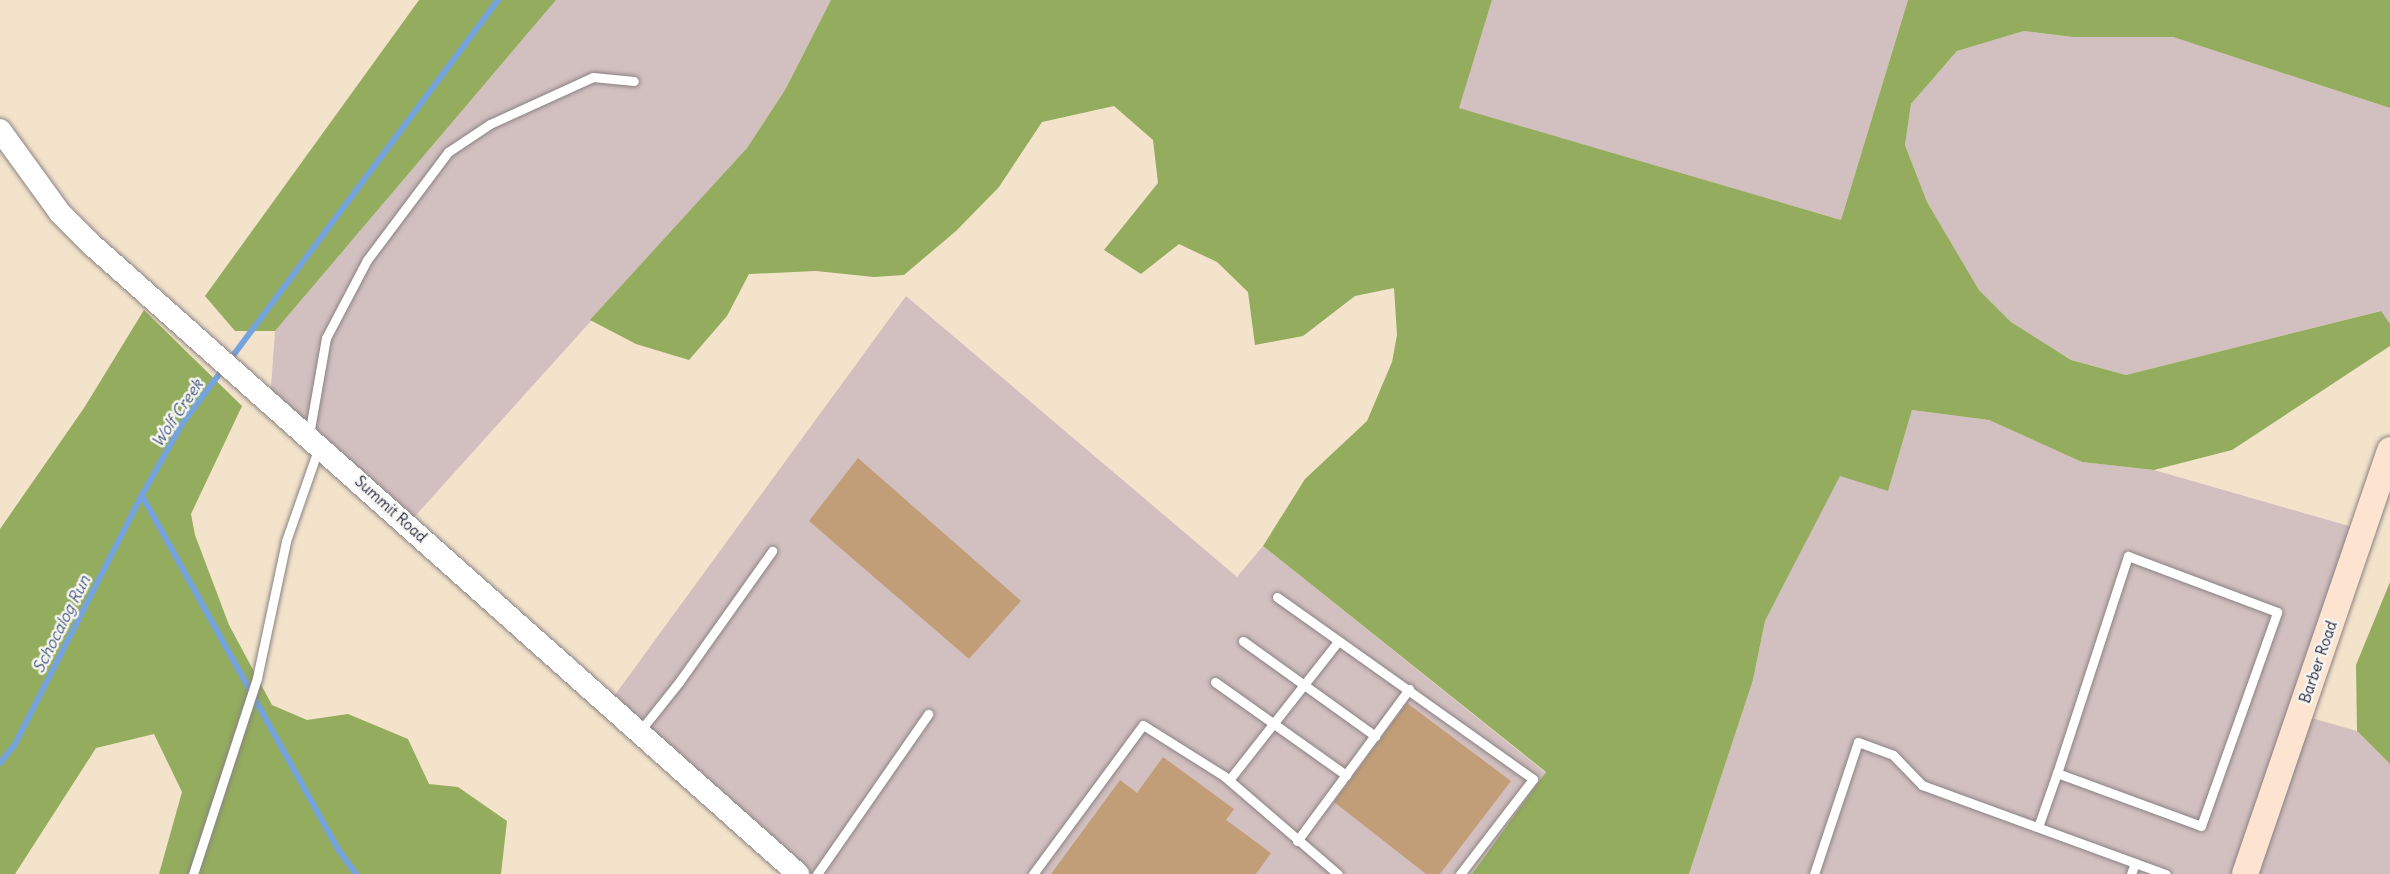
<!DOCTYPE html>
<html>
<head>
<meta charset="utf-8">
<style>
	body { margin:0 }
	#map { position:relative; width:2390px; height:874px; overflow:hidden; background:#f3e3cb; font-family:Delius,sans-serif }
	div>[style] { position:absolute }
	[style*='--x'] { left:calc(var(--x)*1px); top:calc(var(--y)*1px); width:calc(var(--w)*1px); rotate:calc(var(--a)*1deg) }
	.industrial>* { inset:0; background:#d2bfc0 }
	.forest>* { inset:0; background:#93ac5d }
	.stream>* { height:6px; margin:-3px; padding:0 3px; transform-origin:3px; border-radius:3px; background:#75a3de }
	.building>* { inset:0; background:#c29e78 }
	.roads { filter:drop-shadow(0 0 2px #8a8283) drop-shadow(0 0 2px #8a8283) }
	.service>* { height:9px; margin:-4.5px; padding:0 4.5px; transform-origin:4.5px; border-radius:4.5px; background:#fff }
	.tertiary>* { height:22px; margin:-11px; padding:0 11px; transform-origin:11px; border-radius:11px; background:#fff }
	.secondary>* { height:26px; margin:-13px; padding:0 13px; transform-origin:13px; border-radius:13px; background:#fde4d1 }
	span { translate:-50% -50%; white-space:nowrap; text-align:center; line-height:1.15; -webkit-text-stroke:5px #f6f6f2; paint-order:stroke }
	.street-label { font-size:15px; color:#22223b }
	.water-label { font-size:16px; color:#43567c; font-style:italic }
</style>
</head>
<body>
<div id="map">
	<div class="industrial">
		<div style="clip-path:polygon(556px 0,831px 0,785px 90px,747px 148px,408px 524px,270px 401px,275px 331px)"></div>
		<div style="clip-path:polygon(1492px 0,1908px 0,1841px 220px,1458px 108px)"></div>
		<div style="clip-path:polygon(2024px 31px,2073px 37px,2173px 37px,2390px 108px,2390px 324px,2380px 311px,2126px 375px,2071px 360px,2011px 322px,1979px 290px,1927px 202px,1905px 145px,1911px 104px,1957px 51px)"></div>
		<div style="clip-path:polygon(906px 296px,1237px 577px,1263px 546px,1546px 773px,1472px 874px,798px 874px,609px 703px)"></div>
		<div style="clip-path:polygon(1912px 410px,1989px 420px,2082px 462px,2154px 470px,2363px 530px,2301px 715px,2357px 731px,2390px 764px,2390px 874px,1689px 874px,1753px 680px,1765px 621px,1840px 475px,1888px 490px)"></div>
	</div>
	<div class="forest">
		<div style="clip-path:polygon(419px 0,556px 0,275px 331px,235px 331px,205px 296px)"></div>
		<div style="clip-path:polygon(831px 0,1492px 0,1459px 108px,1841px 220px,1908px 0,2390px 0,2390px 108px,2173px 37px,2073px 37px,2024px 31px,1957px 51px,1911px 104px,1905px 145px,1927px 202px,1979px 290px,2011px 322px,2071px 360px,2126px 375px,2381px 311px,2390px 324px,2390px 346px,2232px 450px,2154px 470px,2082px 462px,1989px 420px,1912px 410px,1888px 491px,1840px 476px,1765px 621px,1753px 680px,1689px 874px,1472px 874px,1546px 772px,1263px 546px,1305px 479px,1367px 421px,1392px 362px,1397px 335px,1394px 288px,1355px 296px,1303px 336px,1255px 345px,1248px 292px,1217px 262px,1179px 244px,1141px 274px,1104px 250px,1158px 183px,1153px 140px,1114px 106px,1042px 122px,999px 187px,956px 231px,904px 275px,874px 277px,816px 271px,749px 274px,727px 316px,689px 360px,636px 344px,590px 320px,747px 148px,785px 90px)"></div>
		<div style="clip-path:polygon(144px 310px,242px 406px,191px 514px,195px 535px,229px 625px,272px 705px,307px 720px,348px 714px,408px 739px,429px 784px,458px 787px,507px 821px,501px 874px,159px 874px,182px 792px,154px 734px,96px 748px,15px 874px,0 874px,0 529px,84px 408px)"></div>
		<div style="clip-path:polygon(2390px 582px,2390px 764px,2357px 731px,2356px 665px)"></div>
	</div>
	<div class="stream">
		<div style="--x:0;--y:763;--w:22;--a:-51"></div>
		<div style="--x:14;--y:746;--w:282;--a:-63"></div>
		<div style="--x:356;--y:874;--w:29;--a:-126"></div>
		<div style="--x:339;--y:851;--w:407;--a:-119"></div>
		<div style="--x:142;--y:495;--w:81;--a:-60.6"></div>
		<div style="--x:182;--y:424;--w:529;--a:-53.3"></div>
	</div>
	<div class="building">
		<div style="clip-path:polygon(858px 458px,1021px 601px,969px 659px,809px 521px)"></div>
		<div style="clip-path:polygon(1407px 703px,1511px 781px,1440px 874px,1426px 874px,1334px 802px)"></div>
		<div style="clip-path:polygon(1163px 757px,1234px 809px,1226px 820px,1271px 853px,1256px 874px,1051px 874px,1120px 780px,1137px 793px)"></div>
	</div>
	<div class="roads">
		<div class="service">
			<div style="--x:309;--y:435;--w:98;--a:-80.1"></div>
			<div style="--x:326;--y:338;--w:88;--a:-62.3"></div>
			<div style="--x:367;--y:260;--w:135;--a:-53.1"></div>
			<div style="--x:448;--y:152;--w:50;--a:-33.7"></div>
			<div style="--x:490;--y:124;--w:113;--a:-24.5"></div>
			<div style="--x:593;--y:77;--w:41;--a:5.6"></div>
			<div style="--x:1277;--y:597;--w:314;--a:35.4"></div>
			<div style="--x:1533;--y:779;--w:120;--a:127.5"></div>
			<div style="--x:1243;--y:641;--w:163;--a:35.7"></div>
			<div style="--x:1215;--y:682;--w:161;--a:35.4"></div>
			<div style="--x:640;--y:731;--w:63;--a:-51.5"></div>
			<div style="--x:679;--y:682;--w:161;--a:-54.6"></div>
			<div style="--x:1229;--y:780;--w:174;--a:-51.8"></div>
			<div style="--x:2038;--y:827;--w:57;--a:-70.6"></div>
			<div style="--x:2057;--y:773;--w:153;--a:20.2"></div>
			<div style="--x:2201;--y:826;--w:227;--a:-70.4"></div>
			<div style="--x:2277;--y:612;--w:159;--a:-159.4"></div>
			<div style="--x:2128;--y:556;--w:228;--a:108.1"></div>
			<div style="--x:1297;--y:841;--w:189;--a:-53.6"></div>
			<div style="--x:193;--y:874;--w:206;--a:-71.9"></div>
			<div style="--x:257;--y:678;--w:140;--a:-78"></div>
			<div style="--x:286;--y:541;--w:100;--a:-70.7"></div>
			<div style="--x:817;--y:874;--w:195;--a:-55.2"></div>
			<div style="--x:1033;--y:874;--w:185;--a:-53.6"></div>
			<div style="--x:1143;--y:725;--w:96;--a:32.2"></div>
			<div style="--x:1224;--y:776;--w:150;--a:40.7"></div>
			<div style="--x:1814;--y:874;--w:139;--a:-71.6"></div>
			<div style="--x:1858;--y:742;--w:37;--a:20"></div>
			<div style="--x:1893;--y:755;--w:42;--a:46"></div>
			<div style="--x:1922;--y:785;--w:227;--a:20.1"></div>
			<div style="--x:2131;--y:874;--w:12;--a:-70"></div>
			<div style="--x:2135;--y:863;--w:33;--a:20"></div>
		</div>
		<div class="tertiary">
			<div style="--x:0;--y:130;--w:102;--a:54.1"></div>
			<div style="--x:60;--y:213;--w:44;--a:45"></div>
			<div style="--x:91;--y:244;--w:947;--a:41.7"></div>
		</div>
		<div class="secondary">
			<div style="--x:2245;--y:874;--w:448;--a:-71.1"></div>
		</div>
	</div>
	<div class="street-label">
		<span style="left:391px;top:509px;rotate:42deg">Summit Road</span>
		<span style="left:2318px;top:662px;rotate:-71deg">Barber Road</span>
	</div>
	<div class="water-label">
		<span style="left:177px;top:413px;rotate:-56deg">Wolf Creek</span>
		<span style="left:61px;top:624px;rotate:-63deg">Schocalog Run</span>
	</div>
</div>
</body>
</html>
